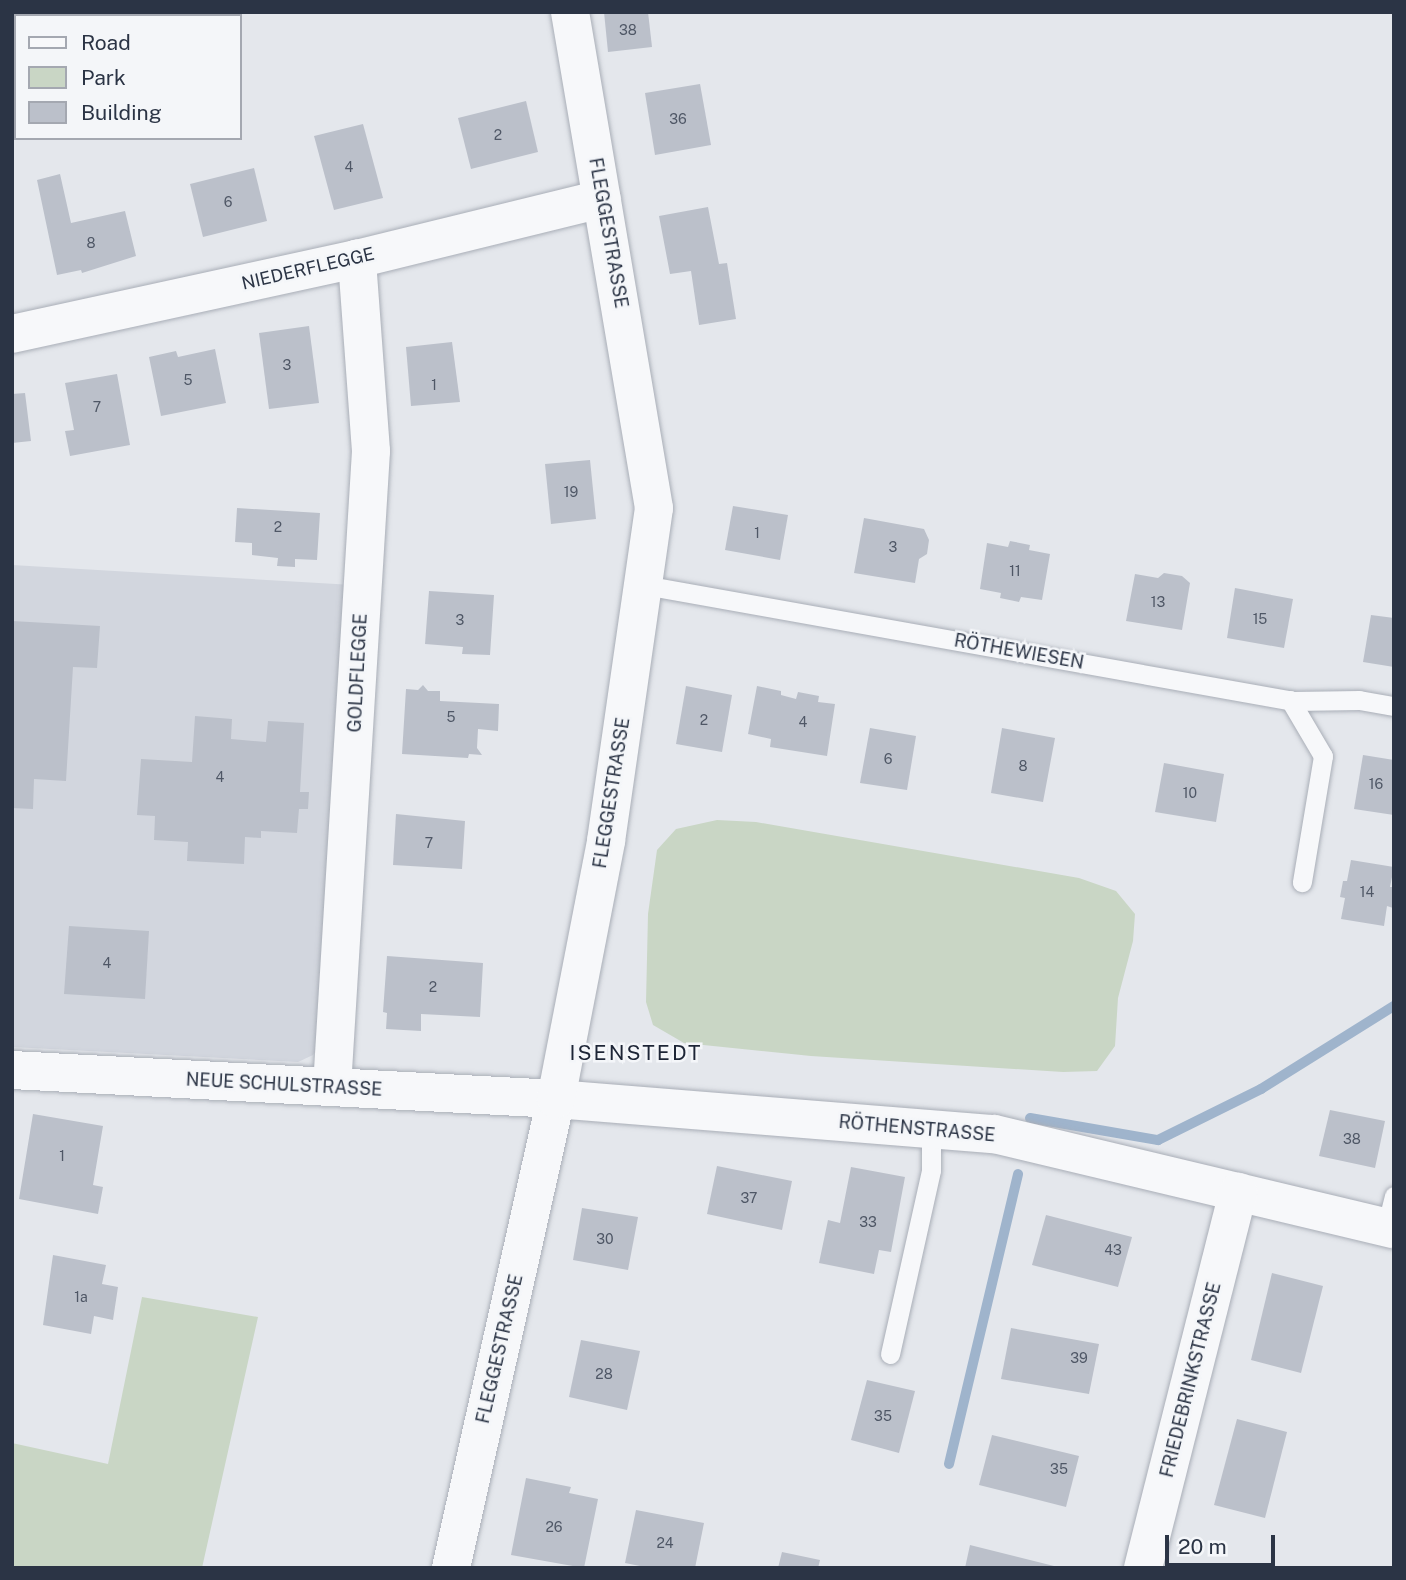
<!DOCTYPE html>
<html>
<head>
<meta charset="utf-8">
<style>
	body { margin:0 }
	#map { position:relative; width:1406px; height:1580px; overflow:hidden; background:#e4e7ec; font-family:"Public Sans",sans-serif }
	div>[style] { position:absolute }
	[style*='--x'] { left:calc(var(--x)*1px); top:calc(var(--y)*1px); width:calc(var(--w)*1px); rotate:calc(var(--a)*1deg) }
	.built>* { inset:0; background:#d2d6de }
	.green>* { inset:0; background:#c9d6c5 }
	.stream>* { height:10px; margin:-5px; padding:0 5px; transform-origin:5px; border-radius:5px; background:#9fb4cc }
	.building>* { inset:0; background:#bbc0ca }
	.roads { filter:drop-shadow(0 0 2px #a9aeb7) drop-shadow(0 0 2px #a9aeb7) }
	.service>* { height:19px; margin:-9.5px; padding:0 9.5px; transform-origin:9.5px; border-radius:9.5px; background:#f7f8fa }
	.minor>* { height:38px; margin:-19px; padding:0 19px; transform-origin:19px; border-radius:19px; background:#f7f8fa }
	span { translate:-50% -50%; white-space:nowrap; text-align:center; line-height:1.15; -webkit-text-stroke:5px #f4f6f9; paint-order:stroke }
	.number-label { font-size:14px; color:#4f5766 }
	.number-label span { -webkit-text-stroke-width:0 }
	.street-label { font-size:18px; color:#2b3445 }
	.quarter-label { font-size:21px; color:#1d2536; letter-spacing:2px }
	.frame { position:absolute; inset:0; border:14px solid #2b3445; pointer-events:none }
	.legend { position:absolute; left:14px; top:14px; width:228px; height:126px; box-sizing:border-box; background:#f4f6f9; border:2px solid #a4a8b1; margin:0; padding:9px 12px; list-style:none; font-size:21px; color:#2b3445 }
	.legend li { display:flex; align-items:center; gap:14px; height:35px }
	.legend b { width:35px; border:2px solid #a4a8b1 }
	.scale { position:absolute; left:1165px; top:1535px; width:110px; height:32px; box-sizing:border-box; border:4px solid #2b3445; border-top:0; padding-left:9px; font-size:21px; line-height:24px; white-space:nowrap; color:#2b3445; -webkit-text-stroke:5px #f4f6f9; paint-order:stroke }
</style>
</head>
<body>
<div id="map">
	<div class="built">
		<div style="clip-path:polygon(12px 565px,353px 585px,322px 1041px,313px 1055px,298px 1062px,12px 1047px)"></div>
	</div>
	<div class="green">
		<div style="clip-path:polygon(717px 820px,756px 822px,1079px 878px,1116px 891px,1135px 914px,1133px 941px,1118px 998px,1115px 1046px,1097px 1071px,1063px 1072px,811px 1056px,684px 1043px,653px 1025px,646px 1002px,648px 914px,657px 850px,676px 829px)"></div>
		<div style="clip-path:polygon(142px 1297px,258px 1317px,202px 1568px,12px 1568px,12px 1443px,108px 1464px)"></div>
	</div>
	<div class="stream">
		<div style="--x:1030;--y:1118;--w:130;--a:9.8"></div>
		<div style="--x:1158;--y:1140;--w:115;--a:-26.3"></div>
		<div style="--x:1261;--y:1089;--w:157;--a:-32"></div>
		<div style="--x:949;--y:1464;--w:298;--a:-76.6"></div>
	</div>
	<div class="building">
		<div style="clip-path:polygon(147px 12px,213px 12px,214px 16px,147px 16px)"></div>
		<div style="clip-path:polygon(604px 12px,648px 12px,652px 47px,608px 52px)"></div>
		<div style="clip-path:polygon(16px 35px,16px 76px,15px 77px,12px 36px)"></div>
		<div style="clip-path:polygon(700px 84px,711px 145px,655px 155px,645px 93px)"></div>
		<div style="clip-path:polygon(526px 101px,538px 152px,471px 169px,458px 118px)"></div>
		<div style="clip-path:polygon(363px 124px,383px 198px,334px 210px,314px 136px)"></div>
		<div style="clip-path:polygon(254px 168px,267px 221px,203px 237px,190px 184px)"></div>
		<div style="clip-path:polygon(60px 174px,71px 223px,125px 211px,136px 256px,82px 273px,81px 270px,57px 275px,37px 180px)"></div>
		<div style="clip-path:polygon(708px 207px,719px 264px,727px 263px,736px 319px,699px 325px,691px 271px,670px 274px,659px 216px)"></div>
		<div style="clip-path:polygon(309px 326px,319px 403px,269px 409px,259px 333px)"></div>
		<div style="clip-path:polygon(452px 342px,460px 402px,411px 406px,406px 347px)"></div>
		<div style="clip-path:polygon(215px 349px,226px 403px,161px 416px,149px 357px,176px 351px,178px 357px)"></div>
		<div style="clip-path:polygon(117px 374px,130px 445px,70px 456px,65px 431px,74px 430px,65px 383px)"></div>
		<div style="clip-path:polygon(25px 393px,31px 441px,12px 443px,12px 394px)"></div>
		<div style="clip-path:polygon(590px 460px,596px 519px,551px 524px,545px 464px)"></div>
		<div style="clip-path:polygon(733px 506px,788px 515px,780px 560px,725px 550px)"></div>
		<div style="clip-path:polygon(237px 508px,320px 513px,317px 560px,295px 559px,295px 567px,277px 566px,278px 558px,252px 555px,252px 543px,235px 542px)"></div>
		<div style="clip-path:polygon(864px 518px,924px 529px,929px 540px,927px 554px,919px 559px,915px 583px,854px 573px)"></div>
		<div style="clip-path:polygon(1010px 541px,1030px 545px,1029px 550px,1050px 554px,1042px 600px,1021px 597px,1019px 602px,1000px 598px,1001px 593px,980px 589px,987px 543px,1008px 547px)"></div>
		<div style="clip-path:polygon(1164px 573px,1182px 576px,1190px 583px,1182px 630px,1126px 621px,1135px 574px,1158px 578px)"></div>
		<div style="clip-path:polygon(1235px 588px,1293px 599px,1284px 648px,1227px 638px)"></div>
		<div style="clip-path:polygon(429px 591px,494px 595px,490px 655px,462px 654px,463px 647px,425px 644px)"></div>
		<div style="clip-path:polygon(1371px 615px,1394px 618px,1394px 667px,1363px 662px)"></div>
		<div style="clip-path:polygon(12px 621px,100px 626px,97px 668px,73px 667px,66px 781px,34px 779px,33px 809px,12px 808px)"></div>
		<div style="clip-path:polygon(423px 685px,428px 691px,440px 691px,440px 701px,499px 704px,498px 731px,478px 729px,477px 748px,482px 755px,469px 754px,468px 758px,402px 754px,406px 689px,418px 690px)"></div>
		<div style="clip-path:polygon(686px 686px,732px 695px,722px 752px,676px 744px)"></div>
		<div style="clip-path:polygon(757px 686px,781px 691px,781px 695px,796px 699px,798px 692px,819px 696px,818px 702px,835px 704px,827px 756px,770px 747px,771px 739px,748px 734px)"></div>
		<div style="clip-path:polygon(195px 716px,232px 719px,231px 739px,266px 742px,268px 721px,304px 723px,300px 792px,309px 792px,308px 809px,299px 809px,297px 833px,261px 831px,261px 838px,245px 837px,244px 864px,187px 861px,188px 842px,154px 840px,155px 816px,137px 815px,141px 759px,192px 762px)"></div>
		<div style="clip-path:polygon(870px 728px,916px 736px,907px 790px,860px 783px)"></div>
		<div style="clip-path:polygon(1002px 728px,1055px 738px,1043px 802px,991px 793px)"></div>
		<div style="clip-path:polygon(1363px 755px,1394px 760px,1394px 815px,1354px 809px)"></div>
		<div style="clip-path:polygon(1164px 763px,1224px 774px,1216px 822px,1155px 812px)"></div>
		<div style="clip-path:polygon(396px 814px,465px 821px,462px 869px,393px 865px)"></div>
		<div style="clip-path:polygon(1351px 860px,1394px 867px,1390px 887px,1394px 887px,1393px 908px,1387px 906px,1384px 926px,1341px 919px,1345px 898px,1340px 897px,1343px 881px,1347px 881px)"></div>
		<div style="clip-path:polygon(69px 926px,149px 931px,145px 999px,64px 994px)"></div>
		<div style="clip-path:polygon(387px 956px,483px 963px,480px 1017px,421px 1014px,421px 1031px,386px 1029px,387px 1013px,383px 1012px)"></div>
		<div style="clip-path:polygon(1330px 1110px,1385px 1121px,1375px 1168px,1319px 1156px)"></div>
		<div style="clip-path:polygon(33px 1114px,103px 1126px,93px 1185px,103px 1187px,98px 1214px,19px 1199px)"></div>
		<div style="clip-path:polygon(717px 1166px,792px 1181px,782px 1230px,707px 1214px)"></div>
		<div style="clip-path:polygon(851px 1167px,905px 1177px,891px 1252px,879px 1250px,874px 1274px,819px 1263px,828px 1220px,840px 1223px)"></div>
		<div style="clip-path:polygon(582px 1208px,638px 1217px,628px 1270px,573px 1260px)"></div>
		<div style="clip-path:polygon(1046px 1215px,1132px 1237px,1118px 1287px,1032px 1265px)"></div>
		<div style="clip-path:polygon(53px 1255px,106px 1265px,102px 1284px,118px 1287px,113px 1320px,94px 1316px,91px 1334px,43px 1325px)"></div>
		<div style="clip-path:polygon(1272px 1273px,1323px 1286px,1301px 1373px,1251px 1360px)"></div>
		<div style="clip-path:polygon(1011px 1328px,1099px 1344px,1089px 1394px,1001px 1379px)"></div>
		<div style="clip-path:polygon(581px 1340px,640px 1351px,627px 1410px,569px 1397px)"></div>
		<div style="clip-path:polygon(867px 1380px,915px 1391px,899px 1453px,851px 1440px)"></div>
		<div style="clip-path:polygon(1237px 1419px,1287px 1432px,1265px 1518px,1214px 1505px)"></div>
		<div style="clip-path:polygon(992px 1435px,1079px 1456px,1066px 1507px,979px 1485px)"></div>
		<div style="clip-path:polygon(526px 1478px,571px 1487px,569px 1493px,598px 1499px,584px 1568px,511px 1555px)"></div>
		<div style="clip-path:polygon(636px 1510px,704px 1523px,695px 1568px,650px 1568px,625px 1563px)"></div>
		<div style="clip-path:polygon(970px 1545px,1058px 1567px,1058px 1568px,965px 1568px)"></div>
		<div style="clip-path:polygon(782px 1552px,820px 1560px,818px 1568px,778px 1568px)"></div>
	</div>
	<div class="roads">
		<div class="service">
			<div style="--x:644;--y:585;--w:659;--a:10.13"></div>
			<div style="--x:1293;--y:701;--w:66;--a:-0.9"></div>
			<div style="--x:1359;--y:700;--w:36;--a:10"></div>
			<div style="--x:1290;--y:700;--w:65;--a:59.5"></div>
			<div style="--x:1323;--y:756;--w:128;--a:99.5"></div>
			<div style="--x:1386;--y:1228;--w:33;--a:-76"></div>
			<div style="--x:890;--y:1354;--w:189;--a:-77.4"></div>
			<div style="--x:931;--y:1170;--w:41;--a:-90"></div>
		</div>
		<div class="minor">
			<div style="--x:12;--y:334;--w:353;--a:-12.3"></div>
			<div style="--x:357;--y:259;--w:252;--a:-13.8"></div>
			<div style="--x:12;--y:1070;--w:545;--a:3.05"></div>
			<div style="--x:556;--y:1099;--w:439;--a:4.6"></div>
			<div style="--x:994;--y:1134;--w:411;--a:13.4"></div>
			<div style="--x:332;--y:1087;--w:637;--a:-86.49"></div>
			<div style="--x:371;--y:451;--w:193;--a:-94.2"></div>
			<div style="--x:451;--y:1568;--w:481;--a:-77.4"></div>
			<div style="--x:556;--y:1099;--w:263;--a:-79"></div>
			<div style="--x:606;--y:841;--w:336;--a:-81.8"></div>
			<div style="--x:654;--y:508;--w:503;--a:-99.61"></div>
			<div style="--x:1143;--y:1568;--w:388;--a:-75.8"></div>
		</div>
	</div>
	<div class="number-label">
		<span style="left:628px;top:30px">38</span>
		<span style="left:678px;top:119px">36</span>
		<span style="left:498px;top:135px">2</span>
		<span style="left:349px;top:167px">4</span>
		<span style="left:228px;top:202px">6</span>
		<span style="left:91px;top:243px">8</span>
		<span style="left:287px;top:365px">3</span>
		<span style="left:188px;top:380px">5</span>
		<span style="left:434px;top:385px">1</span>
		<span style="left:97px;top:407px">7</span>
		<span style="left:571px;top:492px">19</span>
		<span style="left:278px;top:527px">2</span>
		<span style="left:757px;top:533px">1</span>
		<span style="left:893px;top:547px">3</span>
		<span style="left:1015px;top:571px">11</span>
		<span style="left:1158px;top:602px">13</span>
		<span style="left:1260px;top:619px">15</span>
		<span style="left:460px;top:620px">3</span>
		<span style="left:451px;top:717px">5</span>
		<span style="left:704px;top:720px">2</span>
		<span style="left:803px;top:722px">4</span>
		<span style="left:888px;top:759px">6</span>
		<span style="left:1023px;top:766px">8</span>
		<span style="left:220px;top:777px">4</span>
		<span style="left:1376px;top:784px">16</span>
		<span style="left:1190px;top:793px">10</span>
		<span style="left:429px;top:843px">7</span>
		<span style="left:1367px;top:892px">14</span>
		<span style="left:107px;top:963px">4</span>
		<span style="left:433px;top:987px">2</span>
		<span style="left:1352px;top:1139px">38</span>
		<span style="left:62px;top:1156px">1</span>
		<span style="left:749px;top:1198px">37</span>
		<span style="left:868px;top:1222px">33</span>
		<span style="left:605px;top:1239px">30</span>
		<span style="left:1113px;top:1250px">43</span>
		<span style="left:81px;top:1297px">1a</span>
		<span style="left:1079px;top:1358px">39</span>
		<span style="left:604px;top:1374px">28</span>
		<span style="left:883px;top:1416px">35</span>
		<span style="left:1059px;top:1469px">35</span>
		<span style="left:554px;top:1527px">26</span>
		<span style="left:665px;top:1543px">24</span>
	</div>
	<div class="street-label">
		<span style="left:608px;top:233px;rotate:80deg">FLEGGESTRASSE</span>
		<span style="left:308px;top:269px;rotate:-13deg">NIEDERFLEGGE</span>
		<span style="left:1019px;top:652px;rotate:10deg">RÖTHEWIESEN</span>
		<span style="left:358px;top:673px;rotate:-87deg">GOLDFLEGGE</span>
		<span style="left:612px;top:793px;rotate:-81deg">FLEGGESTRASSE</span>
		<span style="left:284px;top:1085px;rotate:3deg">NEUE SCHULSTRASSE</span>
		<span style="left:917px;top:1129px;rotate:5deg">RÖTHENSTRASSE</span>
		<span style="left:500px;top:1349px;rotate:-77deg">FLEGGESTRASSE</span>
		<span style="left:1191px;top:1380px;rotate:-76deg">FRIEDEBRINKSTRASSE</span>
	</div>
	<div class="quarter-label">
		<span style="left:636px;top:1053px">ISENSTEDT</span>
	</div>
	<div class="frame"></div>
	<ul class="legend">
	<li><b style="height:9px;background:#f7f8fa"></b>Road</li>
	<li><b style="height:19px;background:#c9d6c5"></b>Park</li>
	<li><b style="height:19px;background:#bbc0ca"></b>Building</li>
	</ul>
	<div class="scale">20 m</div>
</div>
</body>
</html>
